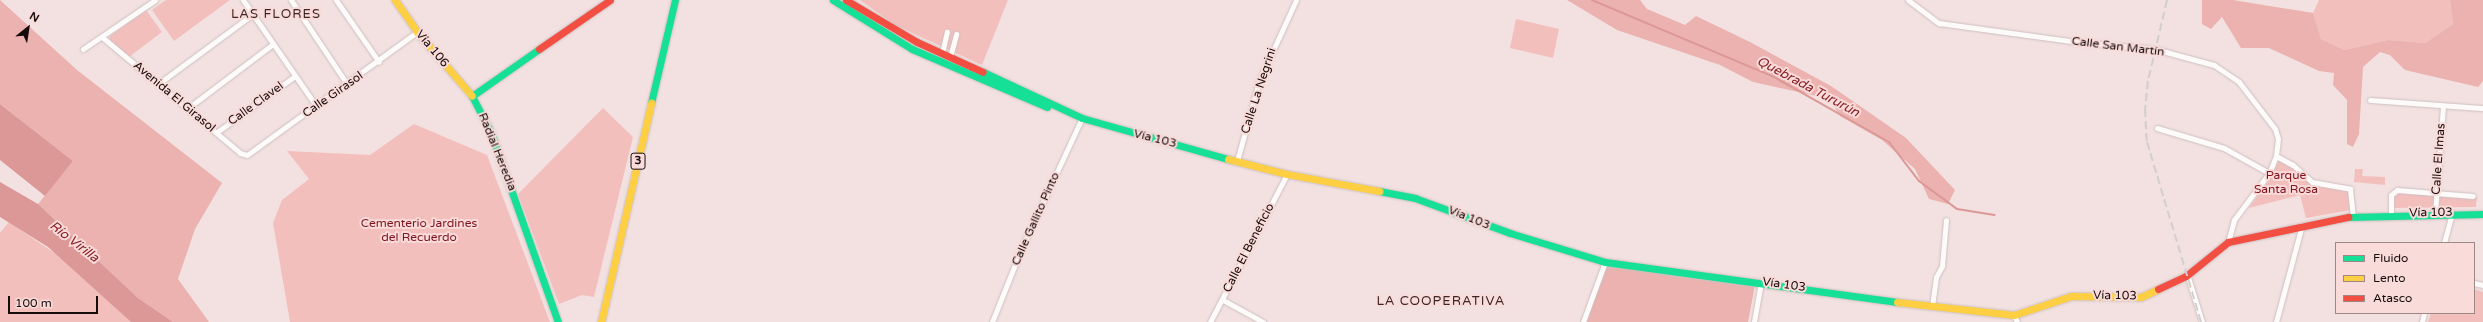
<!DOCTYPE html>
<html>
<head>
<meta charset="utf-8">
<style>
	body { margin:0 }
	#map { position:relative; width:2483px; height:322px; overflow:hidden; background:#f2e1e0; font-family:"Varela Round",sans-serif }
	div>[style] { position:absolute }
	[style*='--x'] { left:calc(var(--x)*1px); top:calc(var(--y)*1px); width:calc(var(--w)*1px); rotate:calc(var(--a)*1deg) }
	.green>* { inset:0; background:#f3bfbd }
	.forest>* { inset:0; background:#ebb2af }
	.water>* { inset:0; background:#dc9896 }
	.stream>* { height:2px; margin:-1px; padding:0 1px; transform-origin:1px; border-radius:1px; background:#dc9896 }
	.roads { filter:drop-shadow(0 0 1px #cec0c0) drop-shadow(0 0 1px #cec0c0) }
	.street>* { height:5px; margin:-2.5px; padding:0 2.5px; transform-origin:2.5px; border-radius:2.5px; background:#fdfafa }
	.fast>* { height:7px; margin:-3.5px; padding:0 3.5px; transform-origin:3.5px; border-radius:3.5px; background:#16e098 }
	.slow>* { height:7px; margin:-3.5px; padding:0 3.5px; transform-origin:3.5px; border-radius:3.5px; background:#ffcf43 }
	.jam>* { height:7px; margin:-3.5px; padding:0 3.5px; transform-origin:3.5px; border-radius:3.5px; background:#f24e42 }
	.rail>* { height:2px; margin-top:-1px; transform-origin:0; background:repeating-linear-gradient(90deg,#d3cece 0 8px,transparent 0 12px) }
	span { translate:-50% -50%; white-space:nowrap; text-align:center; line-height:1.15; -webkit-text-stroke:4px #f9dbd9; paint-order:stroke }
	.shield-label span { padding:1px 3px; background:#f9dbd9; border:1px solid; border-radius:3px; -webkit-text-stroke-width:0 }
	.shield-label { font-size:11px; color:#160c0c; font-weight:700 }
	.street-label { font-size:12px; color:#160c0c }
	.park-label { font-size:12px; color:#80121d }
	.neighbourhood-label { font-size:13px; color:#3d2726; letter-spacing:1px }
	.water-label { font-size:13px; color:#881c24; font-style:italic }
	.legend { position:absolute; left:2335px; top:242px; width:140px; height:72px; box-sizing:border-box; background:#f9dbd9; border:1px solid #9e8887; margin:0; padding:5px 7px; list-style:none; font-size:12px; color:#160c0c }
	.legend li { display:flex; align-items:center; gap:8px; height:20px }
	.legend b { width:20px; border:1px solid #9e8887 }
	.north { position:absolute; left:8px; top:8px; width:40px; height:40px; -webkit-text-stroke:3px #f9dbd9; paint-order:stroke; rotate:30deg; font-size:11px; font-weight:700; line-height:16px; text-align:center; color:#160c0c }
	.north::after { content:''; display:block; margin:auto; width:14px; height:18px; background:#160c0c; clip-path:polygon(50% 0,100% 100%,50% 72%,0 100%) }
	.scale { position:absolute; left:8px; top:296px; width:90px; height:18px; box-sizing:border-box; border:2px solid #160c0c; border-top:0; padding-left:5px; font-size:12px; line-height:14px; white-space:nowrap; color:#160c0c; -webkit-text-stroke:3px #f9dbd9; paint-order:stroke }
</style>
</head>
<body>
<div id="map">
	<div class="green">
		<div style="clip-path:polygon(166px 0,230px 0,174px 41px,152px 10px)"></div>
		<div style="clip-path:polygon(860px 0,1008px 0,982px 65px,895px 25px)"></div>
		<div style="clip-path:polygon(2319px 0,2450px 0,2453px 24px,2425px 43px,2388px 40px,2344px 50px,2321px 39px,2313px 13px)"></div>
		<div style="clip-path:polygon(146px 10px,162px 32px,129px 57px,109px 41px,110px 36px)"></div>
		<div style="clip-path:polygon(1516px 19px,1559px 29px,1553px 58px,1510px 48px)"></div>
		<div style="clip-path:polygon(603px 108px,633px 137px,594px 297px,582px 295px,559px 304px,518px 194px)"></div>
		<div style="clip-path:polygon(414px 124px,487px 155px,550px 322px,290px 322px,273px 223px,282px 200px,309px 179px,287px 151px,370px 155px)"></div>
		<div style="clip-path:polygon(2277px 159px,2290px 165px,2313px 185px,2348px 191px,2351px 210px,2306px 218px,2300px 195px,2249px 208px,2270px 179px)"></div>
		<div style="clip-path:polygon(2355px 169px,2363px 169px,2362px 176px,2385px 177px,2385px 185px,2354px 182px)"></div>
		<div style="clip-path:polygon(2399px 192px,2409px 193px,2477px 197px,2476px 207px,2393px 208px,2393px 197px)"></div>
		<div style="clip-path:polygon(9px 222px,66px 261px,131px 322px,0 322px,0 233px)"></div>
		<div style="clip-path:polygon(2474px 289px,2483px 292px,2483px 322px,2428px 322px,2431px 313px,2474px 313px)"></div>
	</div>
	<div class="forest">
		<div style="clip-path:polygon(0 0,77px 70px,222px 183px,195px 229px,178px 279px,209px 322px,173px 322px,138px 298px,38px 204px,73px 161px,0 104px)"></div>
		<div style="clip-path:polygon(1567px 0,1640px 0,1647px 9px,1685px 25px,1696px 16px,1750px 42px,1831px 86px,1906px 138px,1955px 190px,1948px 204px,1929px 199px,1915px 169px,1882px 140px,1840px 116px,1830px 99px,1753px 82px,1720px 65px,1617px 30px)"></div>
		<div style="clip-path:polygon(2202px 0,2233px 0,2313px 13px,2321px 39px,2344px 50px,2388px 40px,2425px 43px,2453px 24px,2450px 0,2483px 0,2483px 81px,2478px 87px,2405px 70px,2390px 55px,2380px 52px,2363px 67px,2359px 134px,2353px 147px,2347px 144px,2347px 100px,2333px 85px,2334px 73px,2319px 71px,2269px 48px,2241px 48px,2222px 17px,2211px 29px,2202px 24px)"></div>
		<div style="clip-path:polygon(1607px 266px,1755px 285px,1748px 322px,1586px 322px)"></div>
	</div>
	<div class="water">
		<div style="clip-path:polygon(0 104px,73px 161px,45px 196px,0 160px)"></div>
		<div style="clip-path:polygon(0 182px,38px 204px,138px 298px,173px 322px,131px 322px,48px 247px,0 217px)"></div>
	</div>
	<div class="stream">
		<div style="--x:1592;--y:0;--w:198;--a:22.9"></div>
		<div style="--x:1774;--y:77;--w:132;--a:29.5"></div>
		<div style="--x:1889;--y:142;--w:49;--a:52.4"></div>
		<div style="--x:1919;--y:181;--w:47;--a:36.4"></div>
		<div style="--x:1957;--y:209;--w:38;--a:9"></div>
	</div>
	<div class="roads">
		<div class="street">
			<div style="--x:243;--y:0;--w:129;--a:55.4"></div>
			<div style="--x:291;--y:0;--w:101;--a:56.3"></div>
			<div style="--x:336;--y:0;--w:75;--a:55.3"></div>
			<div style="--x:1908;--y:0;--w:39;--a:37"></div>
			<div style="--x:1939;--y:23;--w:139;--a:7.8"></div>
			<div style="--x:2077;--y:42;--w:78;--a:5.1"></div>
			<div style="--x:2155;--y:49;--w:61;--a:15.2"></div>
			<div style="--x:2214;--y:65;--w:30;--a:34"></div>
			<div style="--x:2239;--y:82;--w:59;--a:52.5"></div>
			<div style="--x:2275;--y:129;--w:10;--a:73"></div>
			<div style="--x:2278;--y:139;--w:17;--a:97"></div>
			<div style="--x:2276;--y:156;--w:18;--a:112"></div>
			<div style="--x:2269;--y:173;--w:59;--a:126.7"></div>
			<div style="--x:2234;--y:220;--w:23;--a:105"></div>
			<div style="--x:102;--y:37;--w:180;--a:40"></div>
			<div style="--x:240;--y:153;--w:7;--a:16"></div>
			<div style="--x:247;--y:155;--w:210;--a:-35.9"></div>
			<div style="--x:83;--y:49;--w:87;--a:-34.2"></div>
			<div style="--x:942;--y:53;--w:22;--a:-77"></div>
			<div style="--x:950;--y:57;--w:24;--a:-75"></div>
			<div style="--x:158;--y:84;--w:118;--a:-36.4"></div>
			<div style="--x:2370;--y:100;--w:112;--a:4.1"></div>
			<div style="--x:188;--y:108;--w:106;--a:-37"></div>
			<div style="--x:2157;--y:128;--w:70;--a:16.6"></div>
			<div style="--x:2224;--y:148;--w:51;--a:29.1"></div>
			<div style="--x:217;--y:132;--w:96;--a:-35.7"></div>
			<div style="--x:2276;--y:156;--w:19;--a:28"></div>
			<div style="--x:2293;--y:165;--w:25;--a:42"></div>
			<div style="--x:2312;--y:182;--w:39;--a:10"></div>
			<div style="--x:2350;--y:189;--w:27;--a:84"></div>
			<div style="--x:1237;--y:161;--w:83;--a:-74.6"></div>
			<div style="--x:1259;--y:81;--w:89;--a:-65.4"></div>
			<div style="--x:2435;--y:213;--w:107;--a:-85.7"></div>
			<div style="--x:2391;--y:214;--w:19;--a:-90"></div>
			<div style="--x:2391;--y:195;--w:8;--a:-40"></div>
			<div style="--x:2397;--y:190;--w:76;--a:4.5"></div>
			<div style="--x:2444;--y:243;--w:31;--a:-75"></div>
			<div style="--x:2187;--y:274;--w:50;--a:72.6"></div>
			<div style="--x:2474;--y:283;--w:9;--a:13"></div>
			<div style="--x:1223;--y:300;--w:46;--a:28.8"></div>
			<div style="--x:1932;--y:306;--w:29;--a:-82"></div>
			<div style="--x:1936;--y:277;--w:13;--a:-61"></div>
			<div style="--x:1942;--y:266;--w:46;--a:-85"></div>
			<div style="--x:2014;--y:315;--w:8;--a:67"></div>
			<div style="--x:992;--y:322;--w:81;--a:-68.2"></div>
			<div style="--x:1022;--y:247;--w:142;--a:-65.1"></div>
			<div style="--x:1210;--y:322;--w:167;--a:-62.5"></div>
			<div style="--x:1583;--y:322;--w:64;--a:-69.9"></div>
			<div style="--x:1754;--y:322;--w:41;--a:-80.1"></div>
			<div style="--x:2276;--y:322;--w:100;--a:-75"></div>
			<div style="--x:2422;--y:322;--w:9;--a:-77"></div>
		</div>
		<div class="fast">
			<div style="--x:833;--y:0;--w:93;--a:31.8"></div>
			<div style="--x:912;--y:49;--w:147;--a:23.2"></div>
			<div style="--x:539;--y:49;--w:82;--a:145"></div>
			<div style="--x:472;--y:96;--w:42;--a:62.8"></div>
			<div style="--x:491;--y:133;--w:201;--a:70.5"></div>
			<div style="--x:983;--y:72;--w:109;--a:24.9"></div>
			<div style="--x:1082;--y:118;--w:152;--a:15.7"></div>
			<div style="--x:651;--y:103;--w:106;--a:-76.9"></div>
			<div style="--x:1379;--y:191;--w:37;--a:11"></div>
			<div style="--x:1415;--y:198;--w:101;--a:20.2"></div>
			<div style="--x:1510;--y:233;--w:99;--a:17"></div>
			<div style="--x:1605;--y:262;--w:295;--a:7.8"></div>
			<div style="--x:2348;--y:217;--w:135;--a:-1.3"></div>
		</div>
		<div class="slow">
			<div style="--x:395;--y:0;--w:39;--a:55"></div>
			<div style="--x:417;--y:32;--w:84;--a:49.3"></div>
			<div style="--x:1228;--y:159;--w:61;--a:14.3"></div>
			<div style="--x:1287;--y:174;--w:94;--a:10.5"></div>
			<div style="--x:1897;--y:302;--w:118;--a:6.3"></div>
			<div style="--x:2014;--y:315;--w:60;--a:-18.4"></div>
			<div style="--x:2071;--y:296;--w:70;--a:0.8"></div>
			<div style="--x:2141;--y:297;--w:19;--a:-25"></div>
			<div style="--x:601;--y:322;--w:225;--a:-77.1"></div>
		</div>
		<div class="jam">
			<div style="--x:846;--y:0;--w:82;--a:30.6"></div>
			<div style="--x:917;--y:42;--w:72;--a:24.4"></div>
			<div style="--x:539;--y:49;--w:86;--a:-34.6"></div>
			<div style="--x:2158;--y:289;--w:31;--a:-25"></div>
			<div style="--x:2186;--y:276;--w:54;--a:-39"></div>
			<div style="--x:2228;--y:242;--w:123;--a:-11.8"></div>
		</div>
	</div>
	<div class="rail">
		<div style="--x:2167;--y:0;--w:83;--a:103.2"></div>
		<div style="--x:2148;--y:81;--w:28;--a:96"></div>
		<div style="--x:2145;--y:109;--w:33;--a:87"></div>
		<div style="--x:2147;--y:142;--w:188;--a:73.3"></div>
	</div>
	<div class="shield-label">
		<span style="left:638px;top:161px">3</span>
	</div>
	<div class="street-label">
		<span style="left:2118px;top:47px;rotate:7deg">Calle San Martín</span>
		<span style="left:432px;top:49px;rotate:50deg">Vía 106</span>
		<span style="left:1259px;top:91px;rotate:-72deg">Calle La Negrini</span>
		<span style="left:333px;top:95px;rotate:-35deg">Calle Girasol</span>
		<span style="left:174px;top:97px;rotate:40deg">Avenida El Girasol</span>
		<span style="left:256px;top:104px;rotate:-36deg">Calle Clavel</span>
		<span style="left:1155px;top:139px;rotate:14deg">Vía 103</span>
		<span style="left:497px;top:152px;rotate:68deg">Radial Heredia</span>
		<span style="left:2439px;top:159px;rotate:-86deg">Calle El Imas</span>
		<span style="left:2431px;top:213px;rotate:-1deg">Vía 103</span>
		<span style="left:1469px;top:218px;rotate:22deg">Vía 103</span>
		<span style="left:1036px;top:219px;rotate:-66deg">Calle Gallito Pinto</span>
		<span style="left:1249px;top:248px;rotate:-63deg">Calle El Beneficio</span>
		<span style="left:1784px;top:285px;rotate:8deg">Vía 103</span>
		<span style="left:2115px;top:296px;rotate:1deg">Vía 103</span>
	</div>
	<div class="park-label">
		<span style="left:2286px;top:183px">Parque<br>Santa Rosa</span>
		<span style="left:419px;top:231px">Cementerio Jardines<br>del Recuerdo</span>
	</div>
	<div class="neighbourhood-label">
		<span style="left:276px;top:14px">LAS FLORES</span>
		<span style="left:1441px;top:301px">LA COOPERATIVA</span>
	</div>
	<div class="water-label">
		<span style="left:1808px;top:87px;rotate:28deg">Quebrada Tururún</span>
		<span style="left:74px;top:242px;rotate:38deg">Río Virilla</span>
	</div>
	<ul class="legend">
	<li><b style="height:5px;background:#16e098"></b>Fluido</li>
	<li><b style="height:5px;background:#ffcf43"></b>Lento</li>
	<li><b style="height:5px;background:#f24e42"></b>Atasco</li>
	</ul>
	<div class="north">N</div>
	<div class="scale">100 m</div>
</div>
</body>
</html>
